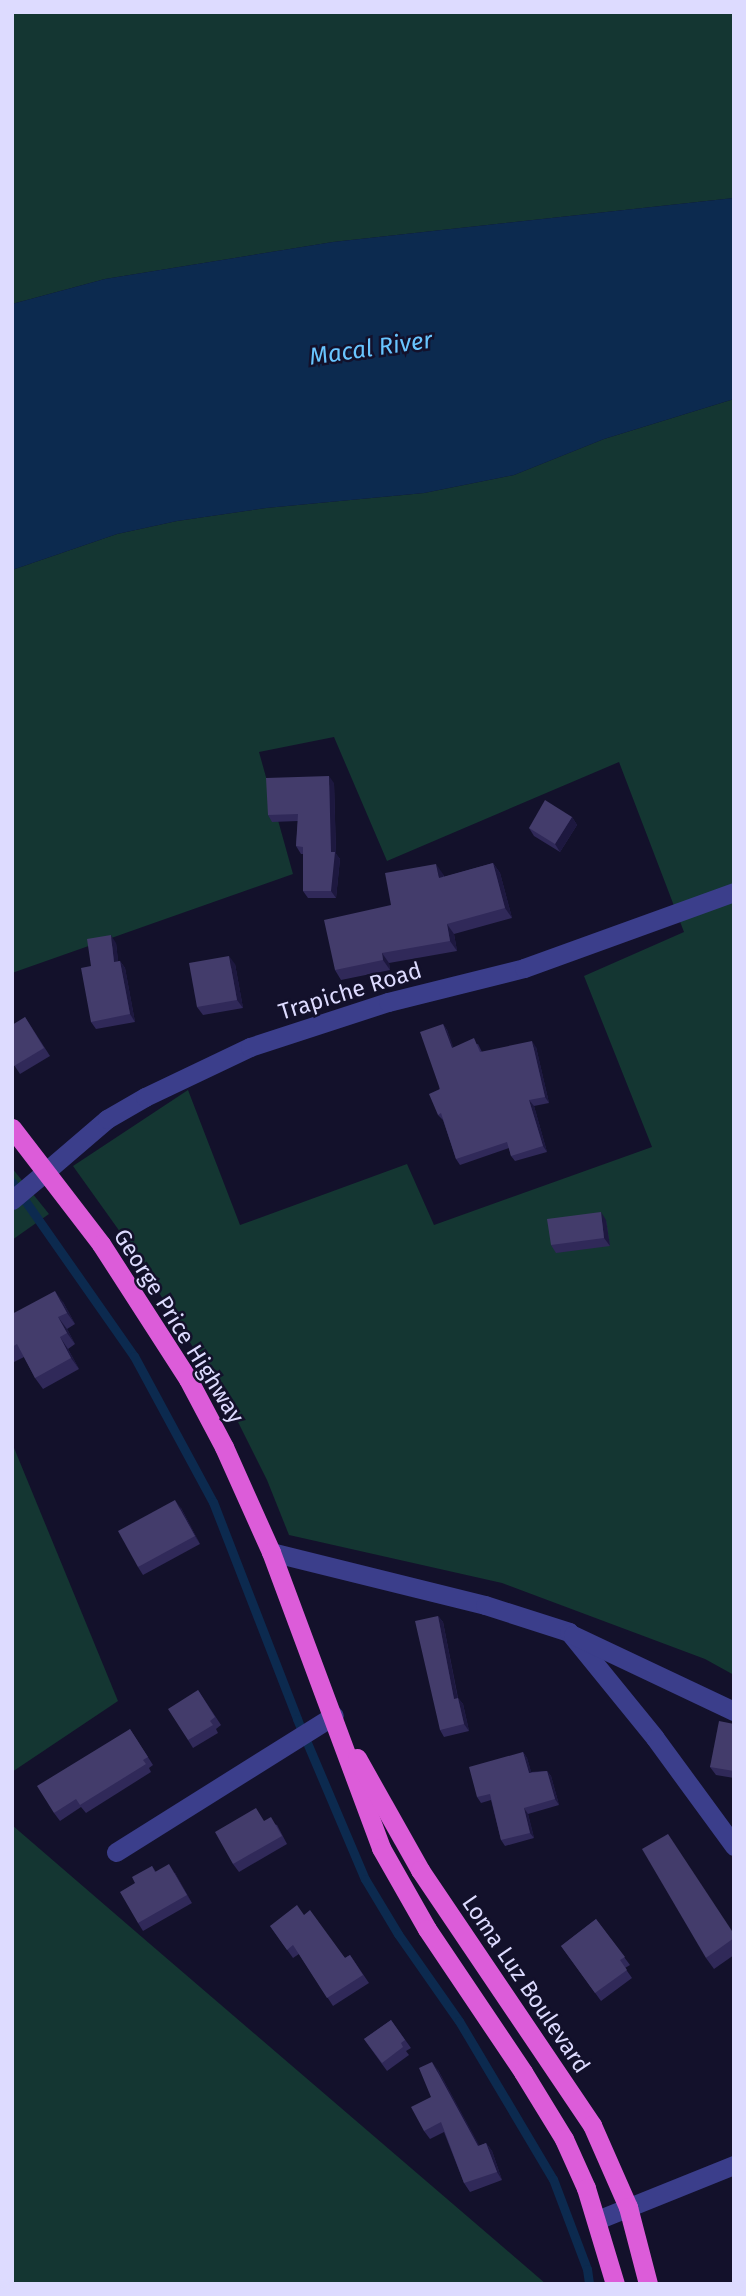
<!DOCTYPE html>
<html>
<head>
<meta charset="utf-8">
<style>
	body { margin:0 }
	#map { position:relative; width:746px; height:2296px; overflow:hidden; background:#13112b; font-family:"Fira Sans",sans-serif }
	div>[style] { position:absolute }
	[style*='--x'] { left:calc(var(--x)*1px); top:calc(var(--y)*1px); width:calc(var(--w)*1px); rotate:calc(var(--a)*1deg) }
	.green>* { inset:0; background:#143632 }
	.water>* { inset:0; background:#0c2a4f }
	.stream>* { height:9px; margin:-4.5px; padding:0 4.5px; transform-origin:4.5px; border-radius:4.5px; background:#0c2a4f }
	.minor>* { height:19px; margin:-9.5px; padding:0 9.5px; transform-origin:9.5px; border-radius:9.5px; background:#3b3e8b }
	.tertiary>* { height:19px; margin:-9.5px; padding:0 9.5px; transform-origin:9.5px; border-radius:9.5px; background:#3b3e8b }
	.trunk>* { height:19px; margin:-9.5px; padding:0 9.5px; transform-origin:9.5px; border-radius:9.5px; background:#dc5cd9 }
	.wall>* { inset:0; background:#302959 }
	.shaded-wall>* { inset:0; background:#1d183f }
	.building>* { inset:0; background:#433c6b }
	span { translate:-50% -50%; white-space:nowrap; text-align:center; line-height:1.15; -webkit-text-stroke:5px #13112b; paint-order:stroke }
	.street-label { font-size:23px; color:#dddbff }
	.water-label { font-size:24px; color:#69c5ff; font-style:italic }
	.frame { position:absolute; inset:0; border:14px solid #dddbff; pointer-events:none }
</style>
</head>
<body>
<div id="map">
	<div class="green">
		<div style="clip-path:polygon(12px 12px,734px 12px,734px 198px,333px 242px,105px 279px,12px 304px)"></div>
		<div style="clip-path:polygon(734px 399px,734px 1675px,705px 1659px,502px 1583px,289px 1535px,267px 1480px,231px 1408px,128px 1243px,73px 1166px,188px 1090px,240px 1225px,407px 1164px,434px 1225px,652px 1147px,584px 976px,684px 932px,619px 762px,387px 861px,334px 737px,259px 752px,293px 874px,12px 973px,12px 570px,117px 534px,177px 521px,266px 508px,424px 493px,514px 475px,604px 439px)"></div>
		<div style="clip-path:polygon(12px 1168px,49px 1214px,12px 1240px)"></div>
		<div style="clip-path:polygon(12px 1443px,118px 1701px,12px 1772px)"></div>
		<div style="clip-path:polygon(12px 1825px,150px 1944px,546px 2284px,12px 2284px)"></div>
	</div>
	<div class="water">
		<div style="clip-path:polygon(734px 198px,734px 399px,604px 439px,514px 475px,424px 493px,266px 508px,177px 521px,117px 534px,12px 570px,12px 304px,105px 279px,333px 242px)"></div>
	</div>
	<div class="stream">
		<div style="--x:12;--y:1182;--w:213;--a:55"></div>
		<div style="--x:134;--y:1356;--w:166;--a:61.6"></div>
		<div style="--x:213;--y:1502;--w:233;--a:68.8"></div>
		<div style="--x:297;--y:1719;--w:174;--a:67"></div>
		<div style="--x:365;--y:1879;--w:64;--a:59"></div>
		<div style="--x:398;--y:1934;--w:106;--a:55"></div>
		<div style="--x:459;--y:2021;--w:184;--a:59.3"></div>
		<div style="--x:553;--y:2179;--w:96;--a:69.3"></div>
		<div style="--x:587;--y:2269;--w:15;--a:82"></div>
	</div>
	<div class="minor">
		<div style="--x:44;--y:1173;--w:83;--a:-40.6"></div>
		<div style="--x:107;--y:1119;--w:44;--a:-30.1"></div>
		<div style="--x:145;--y:1097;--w:116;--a:-25.5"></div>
		<div style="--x:250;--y:1047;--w:145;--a:-18.1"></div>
		<div style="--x:388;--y:1002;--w:140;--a:-14"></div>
		<div style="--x:524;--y:968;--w:223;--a:-19.9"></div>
		<div style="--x:271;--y:1552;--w:220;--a:13.9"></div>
		<div style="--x:485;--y:1605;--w:88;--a:17.8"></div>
		<div style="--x:569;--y:1632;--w:136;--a:50.9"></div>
		<div style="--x:655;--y:1738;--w:134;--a:53.8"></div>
		<div style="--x:573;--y:1635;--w:178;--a:25.3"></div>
		<div style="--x:116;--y:1852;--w:257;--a:-32.1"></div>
		<div style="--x:597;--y:2220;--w:148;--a:-21.9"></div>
	</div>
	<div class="tertiary">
		<div style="--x:12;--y:1200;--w:42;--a:-40.2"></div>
	</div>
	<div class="trunk">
		<div style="--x:12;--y:1128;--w:146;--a:52.5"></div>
		<div style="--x:101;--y:1244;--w:161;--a:57.2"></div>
		<div style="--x:188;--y:1379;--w:77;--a:62.1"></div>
		<div style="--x:224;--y:1447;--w:115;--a:65.9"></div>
		<div style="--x:271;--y:1552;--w:316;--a:69.6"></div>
		<div style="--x:381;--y:1848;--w:93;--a:60.4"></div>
		<div style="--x:427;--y:1929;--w:172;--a:56.1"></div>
		<div style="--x:523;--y:2072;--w:79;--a:58.5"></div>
		<div style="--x:564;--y:2139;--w:54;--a:65.8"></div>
		<div style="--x:586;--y:2188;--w:100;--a:73.2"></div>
		<div style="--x:357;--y:1758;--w:129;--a:60.6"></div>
		<div style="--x:420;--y:1870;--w:308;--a:56"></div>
		<div style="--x:592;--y:2125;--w:90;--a:66.3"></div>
		<div style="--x:628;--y:2207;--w:80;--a:75.4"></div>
	</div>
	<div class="wall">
		<div style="clip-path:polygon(334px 783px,336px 854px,340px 859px,336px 898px,308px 898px,303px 891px,303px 854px,301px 854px,296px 846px,298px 821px,272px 822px,268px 815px)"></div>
		<div style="clip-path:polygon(572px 817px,577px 825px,560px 852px,534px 836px,529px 828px)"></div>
		<div style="clip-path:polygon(493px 863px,500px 873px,512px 918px,454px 934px,457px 951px,389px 963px,390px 970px,341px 980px,335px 970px,391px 905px,443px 874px,444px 877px)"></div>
		<div style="clip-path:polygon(116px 943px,118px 961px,120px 961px,125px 968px,135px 1022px,96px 1029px,91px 1022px,91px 966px)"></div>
		<div style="clip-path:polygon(235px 964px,243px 1008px,203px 1015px,197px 1007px)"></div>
		<div style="clip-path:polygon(25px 1017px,50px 1056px,20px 1074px,12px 1062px)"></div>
		<div style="clip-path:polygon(443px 1024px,447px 1030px,453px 1048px,478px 1044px,482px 1052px,536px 1047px,549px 1103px,534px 1106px,547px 1152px,515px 1161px,511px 1156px,509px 1148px,460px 1165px,456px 1159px,443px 1120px,438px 1115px)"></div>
		<div style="clip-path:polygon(606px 1220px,610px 1246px,556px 1253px,551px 1245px)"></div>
		<div style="clip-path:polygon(63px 1302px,75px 1324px,67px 1329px,75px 1344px,68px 1349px,79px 1369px,43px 1389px,35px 1378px,24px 1357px,12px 1363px,12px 1314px)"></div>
		<div style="clip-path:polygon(181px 1508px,200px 1544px,143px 1575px,138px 1567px)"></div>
		<div style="clip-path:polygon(438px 1616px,443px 1622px,458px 1698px,463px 1704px,469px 1731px,444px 1737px,440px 1730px)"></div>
		<div style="clip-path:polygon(198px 1690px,221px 1725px,216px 1729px,218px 1733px,193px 1748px,188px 1740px)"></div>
		<div style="clip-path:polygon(734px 1724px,734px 1778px,716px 1775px,710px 1767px)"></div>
		<div style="clip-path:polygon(130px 1729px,153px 1765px,149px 1768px,151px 1772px,86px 1813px,81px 1807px,60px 1821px,54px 1813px)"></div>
		<div style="clip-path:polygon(523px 1752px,527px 1758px,531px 1772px,547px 1771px,551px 1776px,559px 1805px,528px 1814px,534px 1838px,505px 1846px,501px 1840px,491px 1800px,481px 1803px,477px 1797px)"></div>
		<div style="clip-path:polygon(264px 1821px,277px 1825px,287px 1844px,239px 1872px,233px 1864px)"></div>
		<div style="clip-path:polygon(152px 1866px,156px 1872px,175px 1873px,192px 1903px,143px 1931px,138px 1923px,135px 1883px)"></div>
		<div style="clip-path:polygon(304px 1915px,345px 1958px,350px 1955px,369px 1983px,333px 2006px,299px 1954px,293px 1958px,270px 1926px)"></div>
		<div style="clip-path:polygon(596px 1919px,630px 1965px,625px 1968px,632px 1978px,601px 2001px,561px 1946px)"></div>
		<div style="clip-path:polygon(734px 1933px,734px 1955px,714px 1969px,706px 1958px)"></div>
		<div style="clip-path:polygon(391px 2020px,411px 2048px,406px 2051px,409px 2055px,387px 2071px,364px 2039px)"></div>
		<div style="clip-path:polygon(438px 2070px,479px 2146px,486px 2143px,492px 2151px,502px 2180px,470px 2192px,464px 2183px,444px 2132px,430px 2139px,424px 2131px,431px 2097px)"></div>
	</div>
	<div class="shaded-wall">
		<div style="clip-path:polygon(329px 776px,334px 783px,336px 854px,340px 859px,336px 898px,331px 891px)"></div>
		<div style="clip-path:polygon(572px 817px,577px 825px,560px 852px,555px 844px)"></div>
		<div style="clip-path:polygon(493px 863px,500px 873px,512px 918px,505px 908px)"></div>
		<div style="clip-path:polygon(436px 864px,443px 874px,445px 888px,439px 878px)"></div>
		<div style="clip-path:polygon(447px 924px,454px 934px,457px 951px,450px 941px)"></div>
		<div style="clip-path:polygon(111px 935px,116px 943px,119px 969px,114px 962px)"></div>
		<div style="clip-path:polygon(382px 953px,389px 963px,390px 970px,383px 960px)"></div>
		<div style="clip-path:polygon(229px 956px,235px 964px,243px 1008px,237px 1000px)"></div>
		<div style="clip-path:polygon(120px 961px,125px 968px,135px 1022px,130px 1014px)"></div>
		<div style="clip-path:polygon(443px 1024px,447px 1030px,456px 1054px,452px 1048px)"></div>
		<div style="clip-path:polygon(532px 1041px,536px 1047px,549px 1103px,545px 1097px)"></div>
		<div style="clip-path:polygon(529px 1100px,534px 1106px,547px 1152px,543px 1146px)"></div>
		<div style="clip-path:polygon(601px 1212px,606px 1220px,610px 1246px,604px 1238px)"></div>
		<div style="clip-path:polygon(55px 1291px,63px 1302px,75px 1324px,67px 1313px)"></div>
		<div style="clip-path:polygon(58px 1317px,67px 1329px,75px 1344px,67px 1333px)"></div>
		<div style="clip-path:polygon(60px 1337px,68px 1349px,79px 1369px,71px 1358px)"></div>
		<div style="clip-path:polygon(175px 1500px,181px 1508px,200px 1544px,195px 1536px)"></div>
		<div style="clip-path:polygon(438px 1616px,443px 1622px,459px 1705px,454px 1699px)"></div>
		<div style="clip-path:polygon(458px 1698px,463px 1704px,469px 1731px,464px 1724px)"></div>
		<div style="clip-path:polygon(523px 1752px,527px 1758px,533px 1778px,529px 1773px)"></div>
		<div style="clip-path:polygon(547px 1771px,551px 1776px,559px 1805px,555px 1799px)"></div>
		<div style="clip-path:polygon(524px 1808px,528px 1814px,534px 1838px,530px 1833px)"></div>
		<div style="clip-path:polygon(169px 1864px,175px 1873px,192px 1903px,187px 1895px)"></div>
		<div style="clip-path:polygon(432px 2062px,438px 2070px,484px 2154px,478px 2146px)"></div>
		<div style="clip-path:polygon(486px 2143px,492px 2151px,502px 2180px,497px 2172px)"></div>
	</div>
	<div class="building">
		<div style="clip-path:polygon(329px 776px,331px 852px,335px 852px,331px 891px,303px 891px,303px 847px,296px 846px,298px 814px,268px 815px,266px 778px)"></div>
		<div style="clip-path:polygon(545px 800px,572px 817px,555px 844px,529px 828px)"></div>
		<div style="clip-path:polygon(493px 863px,505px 908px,447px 924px,450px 941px,382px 953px,383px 960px,335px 970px,324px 920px,391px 905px,385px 873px,436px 864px,439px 878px)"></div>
		<div style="clip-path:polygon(111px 935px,114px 962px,120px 961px,130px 1014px,91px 1022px,81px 968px,91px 966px,87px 939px)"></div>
		<div style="clip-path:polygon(229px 956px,237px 1000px,197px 1007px,189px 963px)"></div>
		<div style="clip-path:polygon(25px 1017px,44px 1048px,14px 1066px,12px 1062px,12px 1025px)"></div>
		<div style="clip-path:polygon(443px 1024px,452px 1048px,474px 1038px,480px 1052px,532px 1041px,545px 1097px,529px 1100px,543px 1146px,511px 1156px,507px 1142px,456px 1159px,441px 1113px,438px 1115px,429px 1094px,440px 1089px,420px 1032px)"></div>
		<div style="clip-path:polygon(601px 1212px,604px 1238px,551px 1245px,547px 1219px)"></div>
		<div style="clip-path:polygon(55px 1291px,67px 1313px,58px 1317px,67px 1333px,60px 1337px,71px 1358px,35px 1378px,17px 1344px,12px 1347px,12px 1314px)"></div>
		<div style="clip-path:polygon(175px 1500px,195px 1536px,138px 1567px,118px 1531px)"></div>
		<div style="clip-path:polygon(438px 1616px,454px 1699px,458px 1698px,464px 1724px,440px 1730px,415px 1621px)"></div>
		<div style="clip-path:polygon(198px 1690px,215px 1717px,210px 1721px,213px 1725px,188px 1740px,168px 1709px)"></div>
		<div style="clip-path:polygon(719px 1721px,734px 1724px,734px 1771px,710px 1767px)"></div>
		<div style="clip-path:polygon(130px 1729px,148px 1757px,143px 1760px,146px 1764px,80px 1805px,76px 1799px,54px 1813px,37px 1786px)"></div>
		<div style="clip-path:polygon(523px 1752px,529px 1773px,547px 1771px,555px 1799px,524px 1808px,530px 1833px,501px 1840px,490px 1794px,477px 1797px,469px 1767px)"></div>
		<div style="clip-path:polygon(256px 1808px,264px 1821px,271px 1817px,282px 1836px,233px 1864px,215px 1832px)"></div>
		<div style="clip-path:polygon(668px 1834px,734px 1934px,734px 1938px,706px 1958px,642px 1849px)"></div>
		<div style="clip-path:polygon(169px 1864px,187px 1895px,138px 1923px,120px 1892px,135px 1883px,132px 1877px,152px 1866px,155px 1872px)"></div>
		<div style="clip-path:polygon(297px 1905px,304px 1915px,310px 1910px,345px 1958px,350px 1955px,363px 1975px,327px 1998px,293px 1945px,287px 1950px,270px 1926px)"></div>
		<div style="clip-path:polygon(596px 1919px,625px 1957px,620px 1960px,627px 1970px,595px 1993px,561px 1946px)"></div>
		<div style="clip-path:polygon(391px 2020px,405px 2040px,401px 2043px,403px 2047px,382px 2063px,364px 2039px)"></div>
		<div style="clip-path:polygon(432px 2062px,478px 2146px,486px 2143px,497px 2172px,464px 2183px,441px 2122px,424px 2131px,411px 2107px,431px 2097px,419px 2068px)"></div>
	</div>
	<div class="street-label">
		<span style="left:350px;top:991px;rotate:-17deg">Trapiche Road</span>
		<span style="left:179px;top:1326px;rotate:58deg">George Price Highway</span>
		<span style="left:526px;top:1984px;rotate:56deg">Loma Luz Boulevard</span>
	</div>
	<div class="water-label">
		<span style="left:371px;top:349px;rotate:-8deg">Macal River</span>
	</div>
	<div class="frame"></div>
</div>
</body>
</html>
